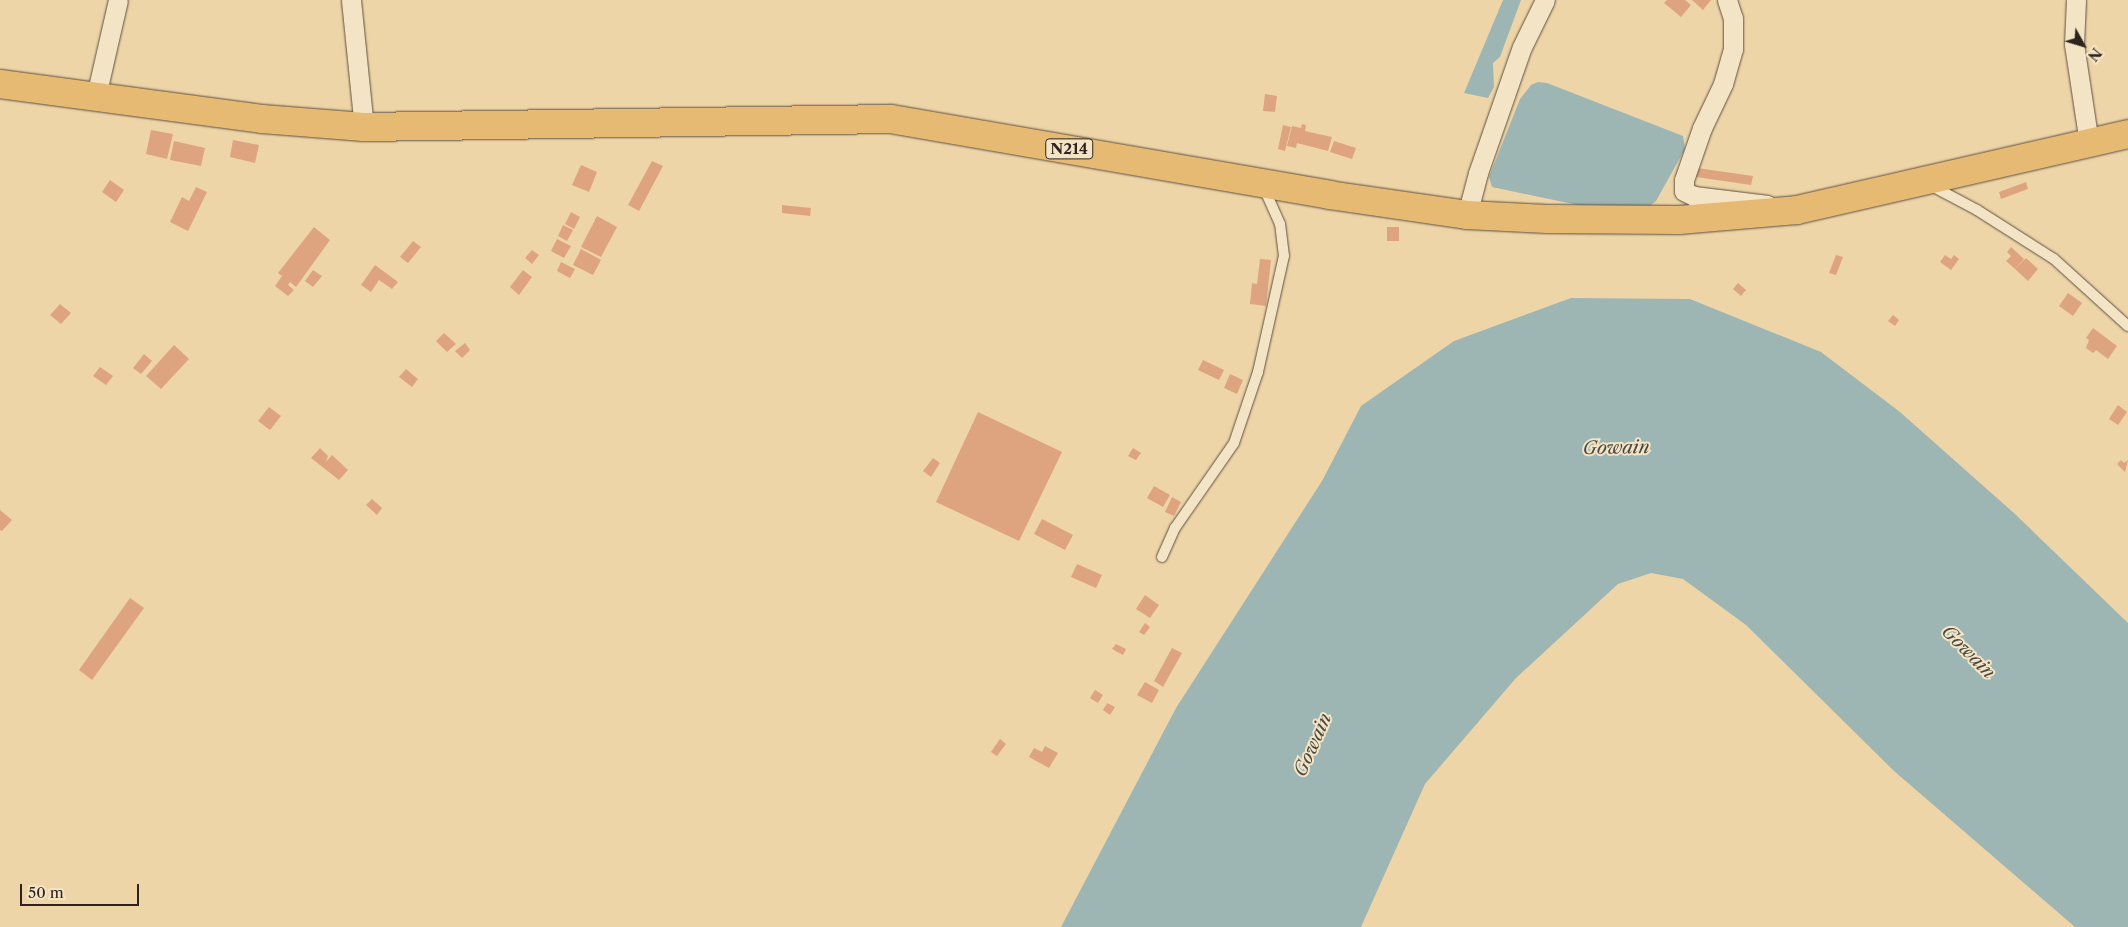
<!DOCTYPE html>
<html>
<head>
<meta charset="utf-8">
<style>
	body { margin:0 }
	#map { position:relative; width:2128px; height:927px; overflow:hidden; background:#eed5a8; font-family:"Libre Caslon Text",serif }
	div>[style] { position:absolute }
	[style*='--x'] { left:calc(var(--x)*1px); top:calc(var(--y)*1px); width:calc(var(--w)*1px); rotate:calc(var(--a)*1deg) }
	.water>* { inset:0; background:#9eb6b3 }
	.building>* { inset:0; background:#dea47f }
	.roads { filter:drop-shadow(0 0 1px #5e5040) drop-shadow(0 0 1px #5e5040) }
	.service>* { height:10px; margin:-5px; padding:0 5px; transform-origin:5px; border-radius:5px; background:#f4e4c6 }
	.minor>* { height:19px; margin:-9.5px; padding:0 9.5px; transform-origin:9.5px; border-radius:9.5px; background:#f4e4c6 }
	.trunk>* { height:28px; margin:-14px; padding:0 14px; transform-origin:14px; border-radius:14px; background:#e7ba74 }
	span { translate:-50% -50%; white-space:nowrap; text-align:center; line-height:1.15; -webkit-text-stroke:4px #f4e4c6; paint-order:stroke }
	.shield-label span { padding:1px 4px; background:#f4e4c6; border:1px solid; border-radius:4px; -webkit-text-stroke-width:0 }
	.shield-label { font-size:15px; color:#2e241d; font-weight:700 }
	.water-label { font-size:18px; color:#4a4842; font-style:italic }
	.north { position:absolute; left:2058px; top:20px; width:50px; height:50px; -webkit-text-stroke:4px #f4e4c6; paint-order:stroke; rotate:129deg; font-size:14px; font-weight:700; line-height:20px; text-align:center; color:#2e241d }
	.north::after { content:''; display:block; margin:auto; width:18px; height:22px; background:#2e241d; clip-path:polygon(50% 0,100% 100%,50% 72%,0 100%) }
	.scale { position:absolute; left:20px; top:884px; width:119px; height:22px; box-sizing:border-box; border:2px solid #2e241d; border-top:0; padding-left:6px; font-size:15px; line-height:18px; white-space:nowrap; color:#2e241d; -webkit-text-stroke:4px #f4e4c6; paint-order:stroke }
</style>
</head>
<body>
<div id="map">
	<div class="water">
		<div style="clip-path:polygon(1503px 0,1521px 0,1500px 57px,1493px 63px,1494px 87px,1488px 98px,1464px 93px)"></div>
		<div style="clip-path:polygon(1538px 82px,1547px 83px,1683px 136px,1685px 149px,1656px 201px,1646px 209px,1616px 213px,1492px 187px,1489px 177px,1520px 99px,1531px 85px)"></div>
		<div style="clip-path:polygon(1571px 298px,1690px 299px,1821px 352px,1900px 412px,2015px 514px,2128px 623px,2128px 927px,2075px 927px,1894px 771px,1746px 625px,1683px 579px,1651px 573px,1618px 584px,1516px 678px,1425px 784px,1361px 927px,1061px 927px,1176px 708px,1322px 481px,1361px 406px,1454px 341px)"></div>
	</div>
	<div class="building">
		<div style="clip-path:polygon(1667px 0,1685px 0,1691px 5px,1681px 17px,1664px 3px)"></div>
		<div style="clip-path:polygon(1692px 0,1711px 0,1703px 10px)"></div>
		<div style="clip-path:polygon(1265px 94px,1277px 96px,1275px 112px,1263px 111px)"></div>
		<div style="clip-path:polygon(1302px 124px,1306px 125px,1305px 131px,1332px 137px,1328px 151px,1297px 143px,1296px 148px,1287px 146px,1292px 126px,1301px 128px)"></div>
		<div style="clip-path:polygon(1283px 125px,1291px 127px,1285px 151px,1278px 149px)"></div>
		<div style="clip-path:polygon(151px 130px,173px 134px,167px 159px,146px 154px)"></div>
		<div style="clip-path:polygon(233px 140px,259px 145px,255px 163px,230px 157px)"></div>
		<div style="clip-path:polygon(174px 141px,205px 148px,201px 166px,170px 160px)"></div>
		<div style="clip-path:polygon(1334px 141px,1356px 148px,1352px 159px,1330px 152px)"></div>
		<div style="clip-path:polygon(652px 161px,663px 166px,639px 211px,628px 205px)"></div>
		<div style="clip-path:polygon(581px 165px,597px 172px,589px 192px,572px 185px)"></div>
		<div style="clip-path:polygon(1697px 168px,1753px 176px,1751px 185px,1696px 177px)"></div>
		<div style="clip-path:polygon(110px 180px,124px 190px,116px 202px,102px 192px)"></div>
		<div style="clip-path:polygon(2026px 182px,2028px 189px,2001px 199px,1999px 192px)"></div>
		<div style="clip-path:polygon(196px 187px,207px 192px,188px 231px,170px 222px,182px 197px,189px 201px)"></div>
		<div style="clip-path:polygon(782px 205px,811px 208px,810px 216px,782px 213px)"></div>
		<div style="clip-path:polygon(571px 212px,580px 217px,574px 229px,565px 224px)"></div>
		<div style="clip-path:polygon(597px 216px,617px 227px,601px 257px,581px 247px)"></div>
		<div style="clip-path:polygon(563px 225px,573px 230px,567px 241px,558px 236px)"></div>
		<div style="clip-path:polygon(314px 227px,330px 240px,296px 287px,290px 282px,288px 285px,294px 290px,288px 296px,275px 286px,282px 276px,278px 273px)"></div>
		<div style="clip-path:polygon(1387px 227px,1399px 227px,1399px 241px,1387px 241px)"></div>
		<div style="clip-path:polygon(557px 239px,571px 246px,564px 258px,551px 251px)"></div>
		<div style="clip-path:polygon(413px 241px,421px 247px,408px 263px,400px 257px)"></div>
		<div style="clip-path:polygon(2011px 247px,2024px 259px,2015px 269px,2006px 261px,2011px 256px,2007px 252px)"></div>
		<div style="clip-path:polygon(581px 249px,601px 260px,593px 275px,573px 265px)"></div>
		<div style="clip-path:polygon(532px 250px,539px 255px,532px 264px,525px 258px)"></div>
		<div style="clip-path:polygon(1836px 255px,1843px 257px,1836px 275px,1829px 273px)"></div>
		<div style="clip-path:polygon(1945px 255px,1951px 259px,1954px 255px,1959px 259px,1951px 270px,1940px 262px)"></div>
		<div style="clip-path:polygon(2026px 258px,2038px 269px,2028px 281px,2015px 269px)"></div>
		<div style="clip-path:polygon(1260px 259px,1271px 260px,1266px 306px,1250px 304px,1252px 283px,1257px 284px)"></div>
		<div style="clip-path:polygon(561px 262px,575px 269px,570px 278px,557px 271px)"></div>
		<div style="clip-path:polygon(375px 265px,398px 282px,392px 289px,379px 280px,371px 292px,361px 285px)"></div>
		<div style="clip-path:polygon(313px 270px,322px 276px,313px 287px,305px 281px)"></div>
		<div style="clip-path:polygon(523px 270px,532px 277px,519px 295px,510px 287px)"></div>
		<div style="clip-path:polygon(1738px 283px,1746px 290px,1741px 296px,1733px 289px)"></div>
		<div style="clip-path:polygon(2068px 293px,2082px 303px,2073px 316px,2059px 306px)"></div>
		<div style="clip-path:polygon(60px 304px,71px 313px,61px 324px,50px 315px)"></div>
		<div style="clip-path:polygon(1893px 315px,1899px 320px,1895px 326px,1888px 321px)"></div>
		<div style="clip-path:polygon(2093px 328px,2117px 346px,2108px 359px,2096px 350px,2093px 353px,2086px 348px,2089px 340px,2086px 338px)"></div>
		<div style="clip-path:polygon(444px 333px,456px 344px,447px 352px,436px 341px)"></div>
		<div style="clip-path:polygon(465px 343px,470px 350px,462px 358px,455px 351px)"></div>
		<div style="clip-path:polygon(174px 345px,189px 359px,161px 389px,146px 376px)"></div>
		<div style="clip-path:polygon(144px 354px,152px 361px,141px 374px,133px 368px)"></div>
		<div style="clip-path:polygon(1203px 360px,1224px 370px,1219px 380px,1198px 370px)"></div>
		<div style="clip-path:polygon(100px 367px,113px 376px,106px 385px,93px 376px)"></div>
		<div style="clip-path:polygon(406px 369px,418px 379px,412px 387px,399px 377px)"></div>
		<div style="clip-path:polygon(1230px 374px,1243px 380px,1237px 394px,1224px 388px)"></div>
		<div style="clip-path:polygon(2118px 405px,2127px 412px,2118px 425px,2109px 419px)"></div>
		<div style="clip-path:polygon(269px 407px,281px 416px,270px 430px,258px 421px)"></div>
		<div style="clip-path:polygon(978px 412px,1062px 452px,1019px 541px,936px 502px)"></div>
		<div style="clip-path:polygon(320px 448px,328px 456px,326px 462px,332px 455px,348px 470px,339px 480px,311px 458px)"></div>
		<div style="clip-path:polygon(1133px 448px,1141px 453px,1136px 460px,1128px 456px)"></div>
		<div style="clip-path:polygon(933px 458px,940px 463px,931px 477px,923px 471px)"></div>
		<div style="clip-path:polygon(2121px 460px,2124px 463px,2128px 460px,2125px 472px,2117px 464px)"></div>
		<div style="clip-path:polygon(1154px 486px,1170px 495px,1163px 507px,1147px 498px)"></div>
		<div style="clip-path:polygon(1172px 497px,1181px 502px,1174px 516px,1165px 512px)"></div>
		<div style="clip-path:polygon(372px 499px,382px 508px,377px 515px,366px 505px)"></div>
		<div style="clip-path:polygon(0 510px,12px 520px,2px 531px,0 530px)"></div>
		<div style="clip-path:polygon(1042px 519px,1073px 535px,1065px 550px,1034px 534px)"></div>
		<div style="clip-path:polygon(1077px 564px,1102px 575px,1096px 588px,1071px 577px)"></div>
		<div style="clip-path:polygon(1145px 595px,1159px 605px,1150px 618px,1136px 609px)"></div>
		<div style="clip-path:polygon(130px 598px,144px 608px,92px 680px,79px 670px)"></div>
		<div style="clip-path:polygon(1145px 623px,1150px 627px,1144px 635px,1139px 632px)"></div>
		<div style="clip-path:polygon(1116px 644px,1126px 649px,1123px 655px,1112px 649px)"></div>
		<div style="clip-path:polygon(1172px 648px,1182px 653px,1163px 687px,1154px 681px)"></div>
		<div style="clip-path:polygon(1145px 682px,1159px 690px,1152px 703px,1137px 695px)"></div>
		<div style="clip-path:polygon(1095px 690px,1103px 695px,1098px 703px,1090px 698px)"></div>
		<div style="clip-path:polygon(1107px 703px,1115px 707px,1110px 715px,1103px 710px)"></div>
		<div style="clip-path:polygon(1000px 739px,1006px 744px,997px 756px,991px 752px)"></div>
		<div style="clip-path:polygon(1045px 746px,1058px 753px,1049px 768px,1029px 757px,1034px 748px,1042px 752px)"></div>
	</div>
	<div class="roads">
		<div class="service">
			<div style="--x:1930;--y:185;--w:53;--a:28"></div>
			<div style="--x:1977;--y:210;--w:91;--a:32.5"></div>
			<div style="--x:2054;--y:259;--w:100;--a:42.2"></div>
			<div style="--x:1162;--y:557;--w:32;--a:-66"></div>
			<div style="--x:1175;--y:528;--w:103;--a:-55.2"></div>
			<div style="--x:1234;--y:443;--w:75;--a:-71.3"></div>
			<div style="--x:1258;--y:372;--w:119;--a:-77.4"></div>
			<div style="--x:1284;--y:256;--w:32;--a:-97"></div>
			<div style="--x:1280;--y:224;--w:39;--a:-114"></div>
		</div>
		<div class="minor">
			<div style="--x:351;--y:0;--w:128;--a:84.2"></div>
			<div style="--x:1727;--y:0;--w:19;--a:72"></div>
			<div style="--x:1733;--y:18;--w:31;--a:90"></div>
			<div style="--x:1733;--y:49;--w:36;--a:106"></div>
			<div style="--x:1723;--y:84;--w:49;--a:115.5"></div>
			<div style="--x:1702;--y:128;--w:55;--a:109.1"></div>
			<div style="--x:1684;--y:180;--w:11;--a:90"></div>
			<div style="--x:1684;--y:191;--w:11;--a:27"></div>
			<div style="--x:1694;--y:196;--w:74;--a:7"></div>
			<div style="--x:2076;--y:0;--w:44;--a:92.6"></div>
			<div style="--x:2074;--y:44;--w:100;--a:81.4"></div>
			<div style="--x:96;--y:96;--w:98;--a:-77.1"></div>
			<div style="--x:1467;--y:215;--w:43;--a:-75.3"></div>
			<div style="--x:1478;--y:173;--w:133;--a:-70.8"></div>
			<div style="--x:1522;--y:47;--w:52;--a:-63.9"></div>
		</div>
		<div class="trunk">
			<div style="--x:0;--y:84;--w:264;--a:7.6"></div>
			<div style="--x:262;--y:119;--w:102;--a:4.5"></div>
			<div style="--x:364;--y:127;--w:527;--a:-0.87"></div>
			<div style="--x:891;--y:119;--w:445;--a:9.8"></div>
			<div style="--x:1329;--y:195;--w:139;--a:8.2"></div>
			<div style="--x:1467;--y:215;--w:80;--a:2.9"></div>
			<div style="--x:1547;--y:219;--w:132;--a:0.4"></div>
			<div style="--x:1679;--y:220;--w:118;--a:-4.8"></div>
			<div style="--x:1797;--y:210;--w:340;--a:-12.9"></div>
		</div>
	</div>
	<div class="shield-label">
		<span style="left:1069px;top:149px">N214</span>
	</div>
	<div class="water-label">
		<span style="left:1616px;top:448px;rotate:-1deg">Gowain</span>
		<span style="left:1968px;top:652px;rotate:45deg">Gowain</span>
		<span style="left:1313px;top:745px;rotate:-66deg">Gowain</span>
	</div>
	<div class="north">N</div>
	<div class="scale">50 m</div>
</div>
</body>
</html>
